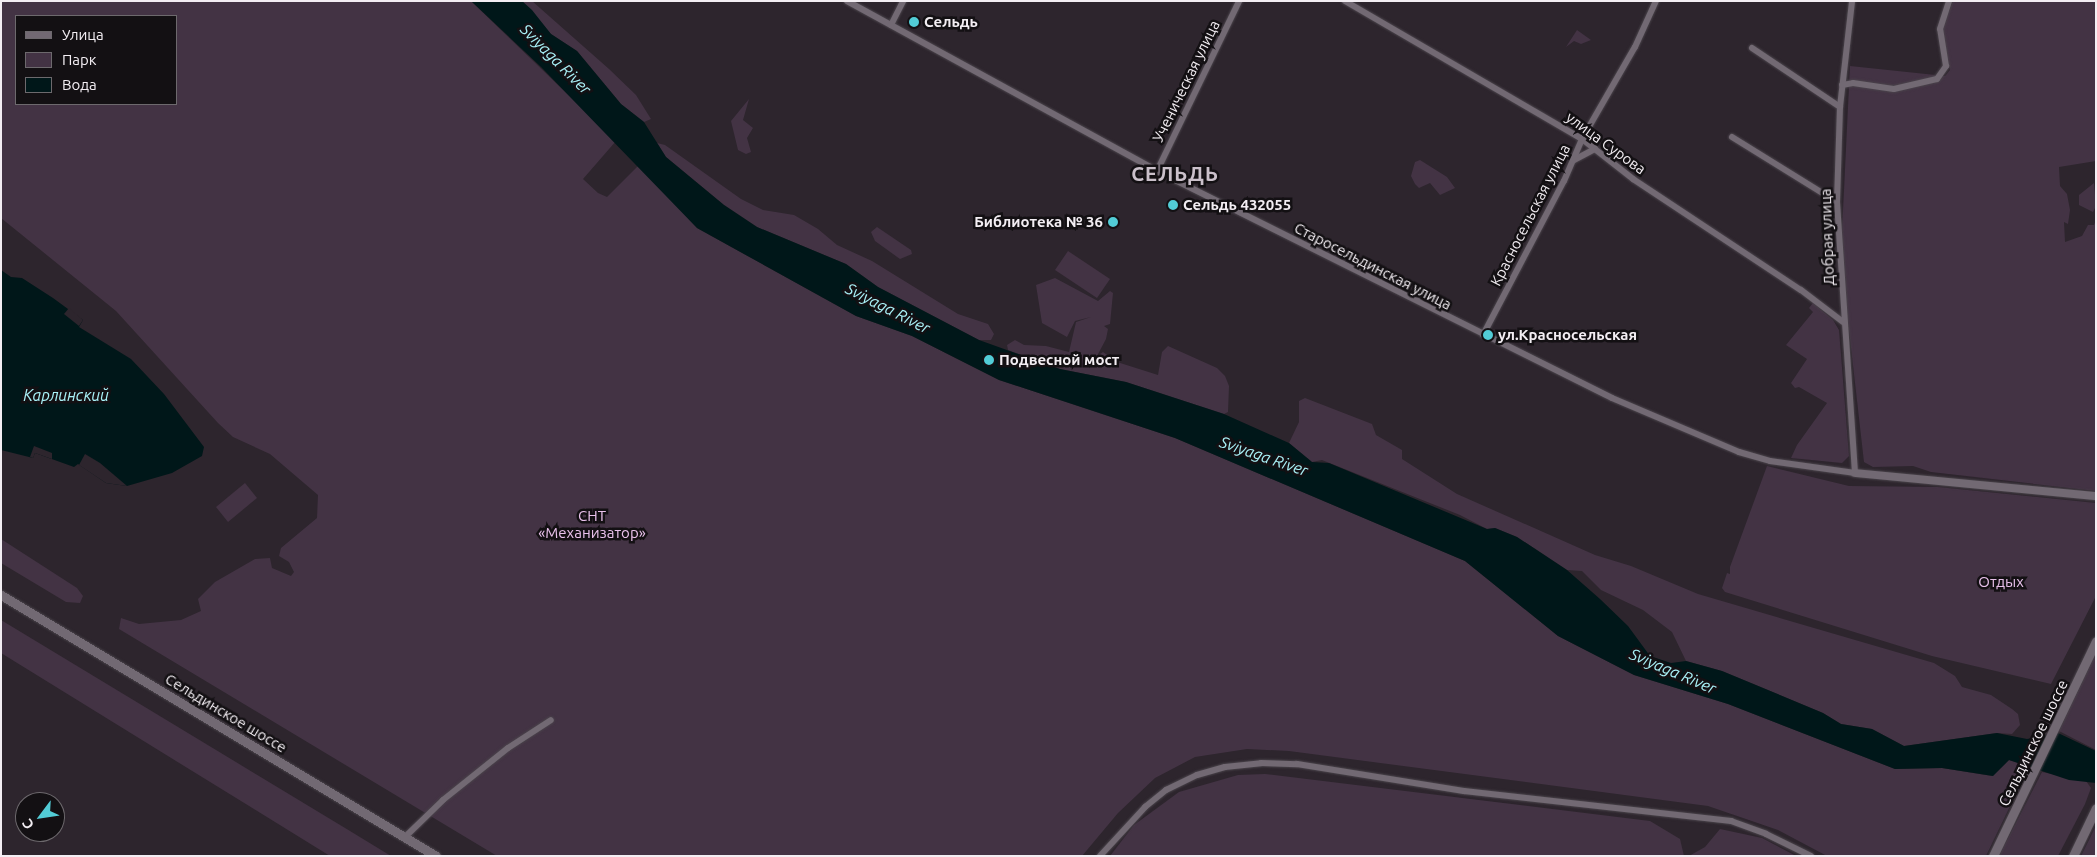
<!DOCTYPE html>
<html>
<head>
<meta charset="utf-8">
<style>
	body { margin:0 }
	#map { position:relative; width:2097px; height:857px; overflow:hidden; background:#2d252d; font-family:Ubuntu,sans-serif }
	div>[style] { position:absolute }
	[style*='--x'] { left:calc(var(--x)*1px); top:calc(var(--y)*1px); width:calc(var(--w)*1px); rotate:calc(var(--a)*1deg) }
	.green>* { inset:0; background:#433344 }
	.water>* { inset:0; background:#001719 }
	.pier>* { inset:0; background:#2d252d }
	.roads { filter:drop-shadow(0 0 1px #4a444b) drop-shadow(0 0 1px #4a444b) }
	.minor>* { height:6px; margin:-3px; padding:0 3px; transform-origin:3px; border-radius:3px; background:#726973 }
	.tertiary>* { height:8px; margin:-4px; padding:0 4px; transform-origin:4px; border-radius:4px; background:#726973 }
	.secondary>* { height:9px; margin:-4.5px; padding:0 4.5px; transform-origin:4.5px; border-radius:4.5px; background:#726973 }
	.dots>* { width:14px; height:14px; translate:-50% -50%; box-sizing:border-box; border:2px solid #131013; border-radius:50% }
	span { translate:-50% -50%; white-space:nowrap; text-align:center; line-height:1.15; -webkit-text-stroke:5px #131013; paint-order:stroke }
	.poi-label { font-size:15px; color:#f3eef3; font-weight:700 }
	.left { translate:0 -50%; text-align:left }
	.right { translate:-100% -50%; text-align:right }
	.street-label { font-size:15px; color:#f3eef3 }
	.park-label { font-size:15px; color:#e9c1eb }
	.water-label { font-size:16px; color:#a9f1f7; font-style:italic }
	.district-label { font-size:20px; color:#cac0ca; font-weight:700; letter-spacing:1px }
	.frame { position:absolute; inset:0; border:2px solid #f3eef3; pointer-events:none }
	.legend { position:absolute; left:15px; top:15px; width:162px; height:90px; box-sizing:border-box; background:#131013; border:1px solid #6d696d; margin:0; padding:6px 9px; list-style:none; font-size:15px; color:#f3eef3 }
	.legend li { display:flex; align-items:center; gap:10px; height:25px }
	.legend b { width:25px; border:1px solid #6d696d }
	.north { position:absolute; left:15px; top:792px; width:50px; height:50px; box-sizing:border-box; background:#131013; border:1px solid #6d696d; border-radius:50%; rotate:239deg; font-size:14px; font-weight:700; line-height:20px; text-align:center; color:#f3eef3 }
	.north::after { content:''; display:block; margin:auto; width:18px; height:22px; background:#52ccd6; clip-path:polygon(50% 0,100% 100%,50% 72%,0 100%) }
</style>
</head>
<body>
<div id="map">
	<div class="green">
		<div style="clip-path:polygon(evenodd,1px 1px,471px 1px,616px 141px,583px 179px,598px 193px,607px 197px,639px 165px,697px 228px,856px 316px,912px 336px,999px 380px,1175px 438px,1465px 561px,1558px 636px,1634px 675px,1728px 704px,1895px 769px,1942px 768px,1992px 776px,2009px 760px,2029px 767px,1986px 856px,1827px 856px,1778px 830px,1708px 806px,1289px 751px,1247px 749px,1195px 757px,1155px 778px,1118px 813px,1082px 856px,497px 856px,119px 629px,121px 618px,139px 624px,181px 620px,201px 611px,198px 599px,215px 582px,255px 559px,270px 558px,272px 568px,291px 576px,294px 572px,289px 562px,279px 556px,281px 548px,317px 518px,318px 495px,270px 454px,233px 437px,218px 423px,116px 311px,1px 218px,1px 1px,16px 16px,176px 16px,176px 104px,16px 104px,16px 16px)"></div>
		<div style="clip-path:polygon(522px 1px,532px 1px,609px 69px,636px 95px,651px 119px,644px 122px,621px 104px,577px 51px,551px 34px)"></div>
		<div style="clip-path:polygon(1953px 1px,2096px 1px,2096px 161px,2059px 167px,2060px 186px,2067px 194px,2070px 210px,2068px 224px,2064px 222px,2065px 242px,2082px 236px,2088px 225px,2094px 225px,2096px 220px,2096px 491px,1931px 472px,1913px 466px,1873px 467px,1864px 462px,1848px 321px,1842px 231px,1850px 66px,1945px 76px,1950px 70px,1942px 29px)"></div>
		<div style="clip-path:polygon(1577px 30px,1591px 40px,1581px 44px,1574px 41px,1566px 47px)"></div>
		<div style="clip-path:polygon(749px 99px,743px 120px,753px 128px,747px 138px,751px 152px,746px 154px,738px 150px,731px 121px)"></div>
		<div style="clip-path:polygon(657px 143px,665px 145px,741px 199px,763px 210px,794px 215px,818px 229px,837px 245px,872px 261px,958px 314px,988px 324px,994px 334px,991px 340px,979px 340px,878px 287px,846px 264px,757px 227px,724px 205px,666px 157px)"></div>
		<div style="clip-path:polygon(1420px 160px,1447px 177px,1455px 188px,1440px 195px,1430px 183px,1419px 188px,1415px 184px,1411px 176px,1415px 162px)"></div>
		<div style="clip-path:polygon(2094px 183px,2096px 206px,2093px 212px,2079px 205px,2079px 195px)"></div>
		<div style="clip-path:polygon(877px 227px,911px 250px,912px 254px,900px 259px,875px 241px,871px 232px)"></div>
		<div style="clip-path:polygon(1068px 251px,1110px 279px,1097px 298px,1055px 270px)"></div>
		<div style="clip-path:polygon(1055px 278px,1098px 301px,1110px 291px,1113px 293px,1110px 324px,1104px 326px,1108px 329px,1106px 339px,1097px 356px,1103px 352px,1117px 362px,1158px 375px,1162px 352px,1168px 346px,1217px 368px,1225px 376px,1229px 386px,1228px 412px,1224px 414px,1126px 382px,1060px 369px,1008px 350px,1007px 345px,1015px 340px,1024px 345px,1046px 346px,1069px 352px,1076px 322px,1091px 317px,1075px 321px,1067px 337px,1042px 323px,1036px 285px)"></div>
		<div style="clip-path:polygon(1813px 303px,1833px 320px,1839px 330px,1849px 456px,1842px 463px,1791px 458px,1797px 445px,1827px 403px,1799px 387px,1795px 388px,1791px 383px,1807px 359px,1786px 345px,1813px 312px,1809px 308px)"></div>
		<div style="clip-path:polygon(1305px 398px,1372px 424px,1376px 435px,1402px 450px,1402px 459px,1457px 494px,1595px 555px,1631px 566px,1698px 594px,1934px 663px,1955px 676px,1962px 687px,1991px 695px,2012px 709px,2018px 714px,2020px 725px,2012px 734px,1997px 733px,1904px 746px,1872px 729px,1841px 724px,1823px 713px,1722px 671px,1686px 661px,1672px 632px,1643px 610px,1601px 590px,1582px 571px,1567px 570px,1517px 537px,1495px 528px,1487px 529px,1460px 515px,1322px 460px,1312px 462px,1289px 443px,1299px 422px,1299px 401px)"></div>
		<div style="clip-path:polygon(1767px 466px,1849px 486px,1938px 487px,2096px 503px,2096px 596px,2051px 684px,1932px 656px,1725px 592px,1722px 588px,1727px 573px,1730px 574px,1730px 567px)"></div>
		<div style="clip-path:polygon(245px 483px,257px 498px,228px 522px,216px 507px)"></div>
		<div style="clip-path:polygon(1px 539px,77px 588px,83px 596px,80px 603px,66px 602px,1px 563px)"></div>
		<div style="clip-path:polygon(1px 620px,350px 831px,391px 856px,330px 856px,1px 653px)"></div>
		<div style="clip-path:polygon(2096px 653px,2096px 750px,2059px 731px)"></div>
		<div style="clip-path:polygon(2042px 772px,2086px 781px,2091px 788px,2085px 804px,2058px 856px,1999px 856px)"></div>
		<div style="clip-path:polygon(1265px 774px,1650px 821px,1680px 839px,1684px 856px,1110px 856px,1134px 825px,1179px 792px,1238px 775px)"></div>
		<div style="clip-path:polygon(2096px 825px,2096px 856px,2081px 856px,2089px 840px)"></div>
		<div style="clip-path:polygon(1720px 829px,1762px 838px,1796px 856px,1689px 856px,1705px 847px)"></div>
	</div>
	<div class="water">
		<div style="clip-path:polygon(471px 1px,522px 1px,532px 10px,551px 34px,577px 51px,621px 104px,644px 122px,666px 157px,724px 205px,757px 227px,846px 264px,878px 287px,979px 340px,1060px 369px,1126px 382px,1224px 414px,1289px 443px,1312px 462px,1329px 463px,1487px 529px,1495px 528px,1517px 537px,1567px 570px,1600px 599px,1628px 626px,1650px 656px,1671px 663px,1686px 661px,1722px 671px,1823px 713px,1841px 724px,1872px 729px,1904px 746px,1997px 733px,2027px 739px,2058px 733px,2096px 751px,2096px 783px,2069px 780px,2009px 760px,1993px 776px,1942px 768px,1895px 769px,1728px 704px,1634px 675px,1558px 636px,1465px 561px,1175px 438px,999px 380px,912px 336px,856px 316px,697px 228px,541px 67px)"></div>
		<div style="clip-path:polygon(1px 270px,11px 277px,22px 278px,53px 298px,83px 320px,79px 327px,131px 359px,164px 394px,204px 447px,202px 456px,172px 473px,127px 486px,106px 483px,78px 464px,74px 467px,35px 453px,33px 458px,1px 450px)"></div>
	</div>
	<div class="pier">
		<div style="clip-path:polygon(69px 308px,83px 320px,79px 326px,64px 314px)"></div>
		<div style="clip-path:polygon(34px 446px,52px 453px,52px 459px,35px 453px,33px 458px,30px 457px)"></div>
		<div style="clip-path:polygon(85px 454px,100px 463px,127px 486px,106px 483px,79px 465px)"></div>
	</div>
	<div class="roads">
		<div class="minor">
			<div style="--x:847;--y:1;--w:354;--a:28.7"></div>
			<div style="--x:1157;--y:171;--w:508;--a:26.51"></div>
			<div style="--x:1612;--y:398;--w:138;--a:23"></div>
			<div style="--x:1739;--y:452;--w:32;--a:16"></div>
			<div style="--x:1770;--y:461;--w:86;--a:8"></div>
			<div style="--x:1855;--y:473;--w:272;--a:-93.8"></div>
			<div style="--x:1837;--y:202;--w:95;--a:-88.2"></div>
			<div style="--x:1840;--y:107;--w:107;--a:-83.5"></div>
			<div style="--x:1345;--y:1;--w:274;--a:30.2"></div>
			<div style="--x:1582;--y:139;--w:65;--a:38.1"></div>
			<div style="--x:1633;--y:179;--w:201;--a:33.5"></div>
			<div style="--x:1801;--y:290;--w:53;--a:37.3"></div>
			<div style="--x:891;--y:25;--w:27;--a:-63"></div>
			<div style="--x:1752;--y:48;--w:106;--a:33.8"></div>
			<div style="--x:1842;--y:85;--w:11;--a:-10"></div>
			<div style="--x:1853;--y:83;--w:41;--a:8.3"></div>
			<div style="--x:1894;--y:89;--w:44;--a:-13.1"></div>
			<div style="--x:1937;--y:79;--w:16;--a:-55"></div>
			<div style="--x:1946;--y:66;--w:37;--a:-99"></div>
			<div style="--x:1940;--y:29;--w:29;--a:-72"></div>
			<div style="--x:1732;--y:137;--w:123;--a:31.8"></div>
			<div style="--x:1574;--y:160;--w:24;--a:-28"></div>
			<div style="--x:1157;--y:171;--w:189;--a:-64.2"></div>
			<div style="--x:1483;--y:335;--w:174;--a:-62.3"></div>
			<div style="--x:1564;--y:181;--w:46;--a:-66.8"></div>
			<div style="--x:1582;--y:139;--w:106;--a:-60.1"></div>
			<div style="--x:1635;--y:47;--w:51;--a:-65.5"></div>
			<div style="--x:405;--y:837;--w:53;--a:-44.2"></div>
			<div style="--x:443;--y:800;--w:83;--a:-38.7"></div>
			<div style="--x:508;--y:748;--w:51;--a:-33.1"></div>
			<div style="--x:1100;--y:856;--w:67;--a:-47.4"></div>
			<div style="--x:1145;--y:807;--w:27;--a:-39"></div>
			<div style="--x:1166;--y:790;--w:34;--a:-26"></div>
			<div style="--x:1197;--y:775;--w:29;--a:-16"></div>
			<div style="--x:1225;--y:767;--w:36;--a:-6"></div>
			<div style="--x:1261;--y:763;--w:36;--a:2"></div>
			<div style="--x:1297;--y:764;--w:169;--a:9.2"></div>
			<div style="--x:1464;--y:791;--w:269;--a:6.4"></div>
			<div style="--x:1731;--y:821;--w:37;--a:20"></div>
			<div style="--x:1766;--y:834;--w:50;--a:26.1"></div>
		</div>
		<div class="tertiary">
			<div style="--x:1855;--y:473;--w:242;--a:5.5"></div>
		</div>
		<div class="secondary">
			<div style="--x:1;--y:595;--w:507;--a:30.96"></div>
			<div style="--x:1993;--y:856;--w:238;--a:-64.4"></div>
			<div style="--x:2073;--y:856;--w:53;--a:-64.4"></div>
		</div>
	</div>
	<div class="dots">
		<div style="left:914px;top:22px;background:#52ccd6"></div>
		<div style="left:1173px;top:205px;background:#52ccd6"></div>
		<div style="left:1113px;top:222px;background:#52ccd6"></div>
		<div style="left:1488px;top:335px;background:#52ccd6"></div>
		<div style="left:989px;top:360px;background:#52ccd6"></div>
	</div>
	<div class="poi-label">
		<span class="left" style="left:924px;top:22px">Сельдь</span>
		<span class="left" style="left:1183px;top:205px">Сельдь 432055</span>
		<span class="right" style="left:1103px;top:222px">Библиотека № 36</span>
		<span class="left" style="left:1498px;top:335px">ул.Красносельская</span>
		<span class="left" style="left:999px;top:360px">Подвесной мост</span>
	</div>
	<div class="street-label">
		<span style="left:1186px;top:81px;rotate:-64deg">Ученическая улица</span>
		<span style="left:1606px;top:143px;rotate:36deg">улица Сурова</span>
		<span style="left:1530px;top:215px;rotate:-63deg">Красносельская улица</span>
		<span style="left:1827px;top:237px;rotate:-92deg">Добрая улица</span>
		<span style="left:1373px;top:266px;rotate:27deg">Старосельдинская улица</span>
		<span style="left:226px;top:713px;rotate:31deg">Сельдинское шоссе</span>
		<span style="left:2033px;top:743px;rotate:-64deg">Сельдинское шоссе</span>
	</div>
	<div class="park-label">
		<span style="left:592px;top:524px">СНТ<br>«Механизатор»</span>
		<span style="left:2001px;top:582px">Отдых</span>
	</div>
	<div class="water-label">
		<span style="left:556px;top:59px;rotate:45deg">Sviyaga River</span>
		<span style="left:888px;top:308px;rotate:27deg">Sviyaga River</span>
		<span style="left:66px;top:395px">Карлинский</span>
		<span style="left:1264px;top:456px;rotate:19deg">Sviyaga River</span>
		<span style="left:1673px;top:671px;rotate:23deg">Sviyaga River</span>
	</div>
	<div class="district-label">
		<span style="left:1175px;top:173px">СЕЛЬДЬ</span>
	</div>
	<div class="frame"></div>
	<ul class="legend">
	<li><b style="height:6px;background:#726973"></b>Улица</li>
	<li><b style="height:14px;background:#433344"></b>Парк</li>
	<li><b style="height:14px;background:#001719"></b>Вода</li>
	</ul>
	<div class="north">С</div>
</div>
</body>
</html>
